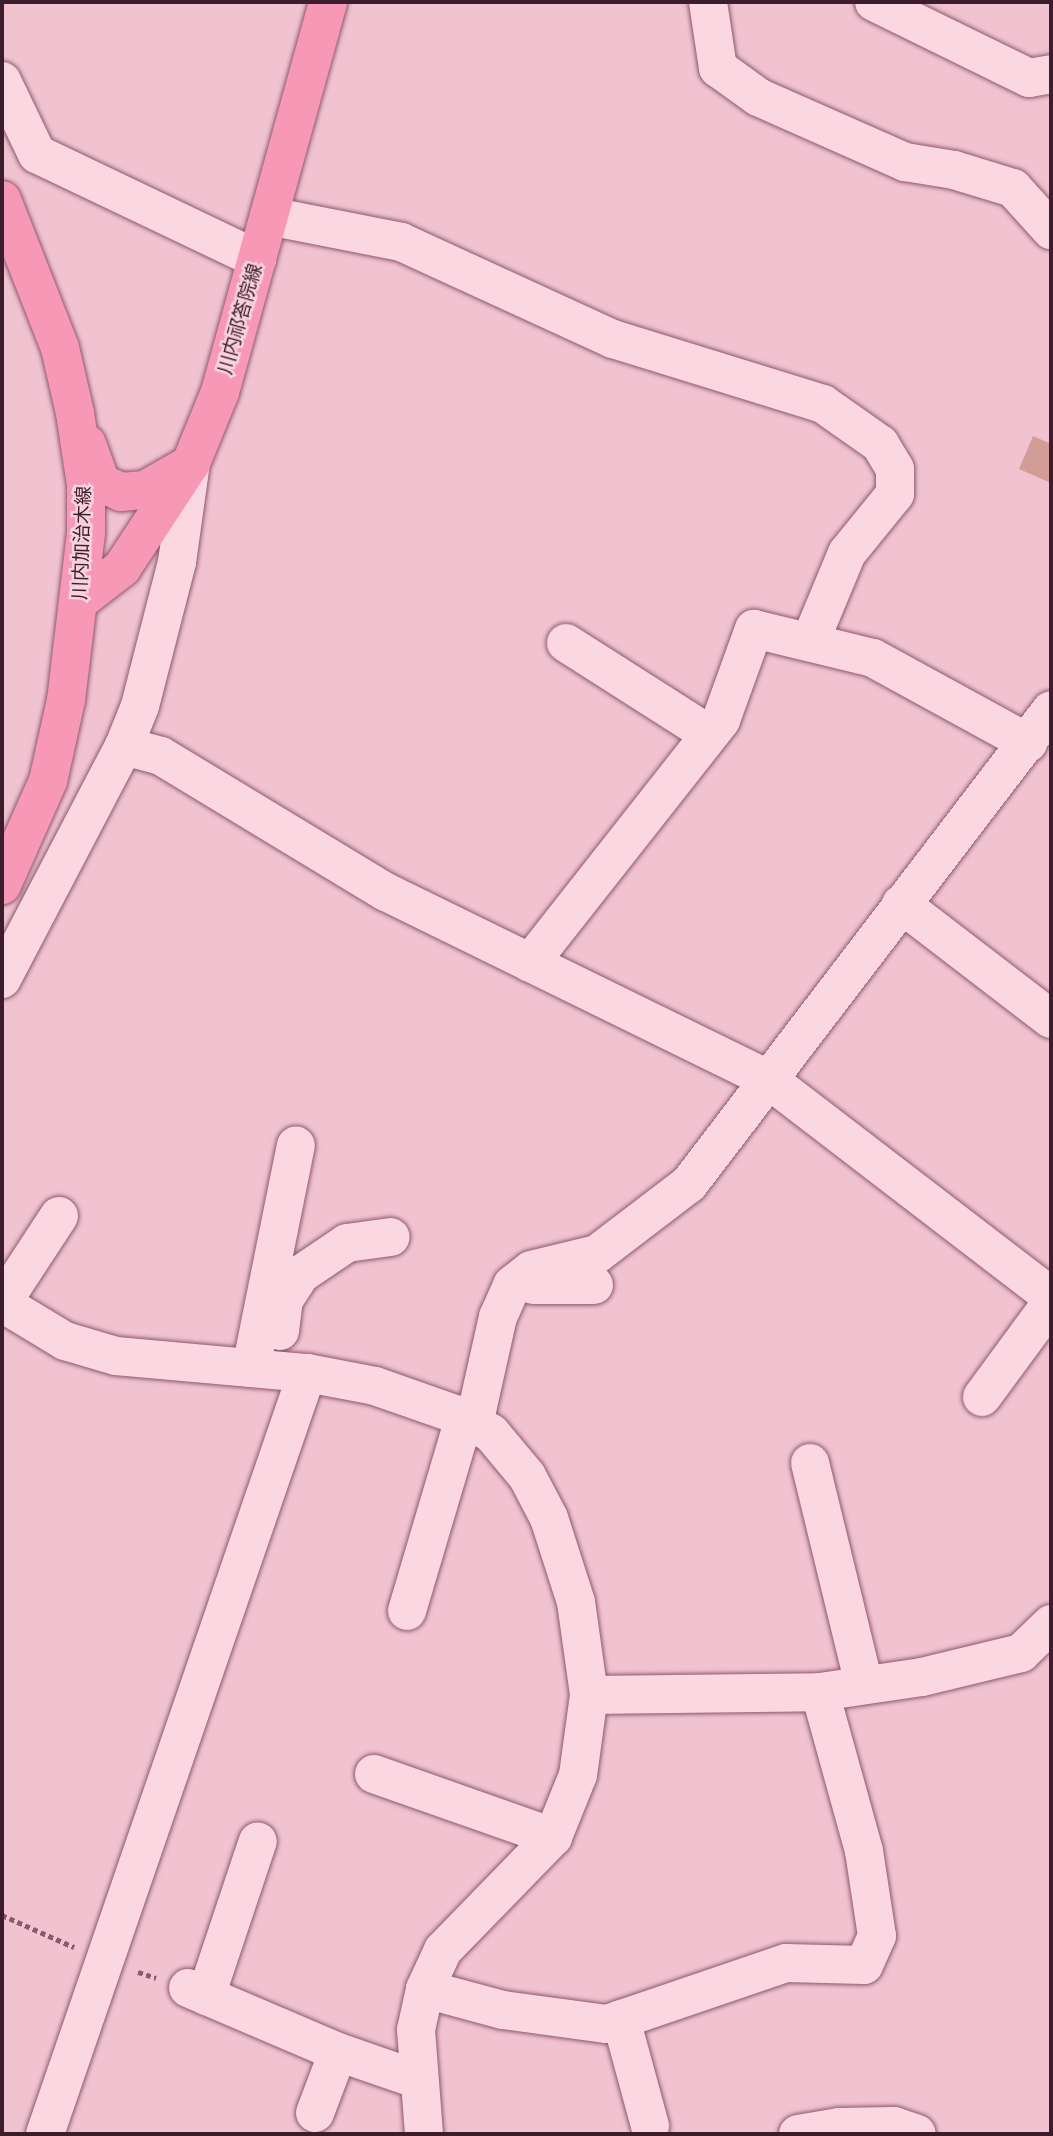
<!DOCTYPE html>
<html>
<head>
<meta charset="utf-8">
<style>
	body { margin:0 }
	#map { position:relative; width:1053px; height:2136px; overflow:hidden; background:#f1c3d1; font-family:Merriweather,"Noto Sans JP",serif }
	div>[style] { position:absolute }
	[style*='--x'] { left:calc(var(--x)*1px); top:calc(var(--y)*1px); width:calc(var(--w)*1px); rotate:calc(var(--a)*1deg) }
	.green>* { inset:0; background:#d19d96 }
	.path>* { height:4.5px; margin-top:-2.25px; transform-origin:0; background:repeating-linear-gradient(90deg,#8d5871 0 5px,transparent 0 8.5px) }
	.roads { filter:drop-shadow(0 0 2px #8d5871) drop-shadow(0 0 2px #8d5871) }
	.minor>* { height:38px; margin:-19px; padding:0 19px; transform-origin:19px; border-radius:19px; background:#fbd7e2 }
	.major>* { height:38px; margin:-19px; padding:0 19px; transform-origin:19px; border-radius:19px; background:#f798b6 }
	span { translate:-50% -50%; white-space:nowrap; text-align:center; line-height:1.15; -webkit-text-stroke:5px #f8d3de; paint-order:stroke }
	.street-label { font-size:19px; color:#3c1d2d }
	.frame { position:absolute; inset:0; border:4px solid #3c1d2d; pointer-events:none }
</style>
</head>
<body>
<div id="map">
	<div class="green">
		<div style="clip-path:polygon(1033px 436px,1051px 444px,1051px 483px,1019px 469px)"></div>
	</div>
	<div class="path">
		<div style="--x:2;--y:1915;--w:79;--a:24"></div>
		<div style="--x:138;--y:1972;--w:19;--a:18"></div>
	</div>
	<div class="roads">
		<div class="minor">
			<div style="--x:708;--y:2;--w:67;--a:81.4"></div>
			<div style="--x:718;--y:68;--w:49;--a:35.9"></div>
			<div style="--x:758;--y:97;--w:161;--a:23.9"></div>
			<div style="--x:905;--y:162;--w:50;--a:9.3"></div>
			<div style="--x:954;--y:170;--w:62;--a:17"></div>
			<div style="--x:1013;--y:188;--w:57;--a:47.9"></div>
			<div style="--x:874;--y:2;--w:173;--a:26.1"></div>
			<div style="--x:1029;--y:78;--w:22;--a:-10"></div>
			<div style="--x:2;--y:81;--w:81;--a:64.4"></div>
			<div style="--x:37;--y:154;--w:244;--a:25.5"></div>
			<div style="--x:269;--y:216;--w:135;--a:11.1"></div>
			<div style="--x:401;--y:242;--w:233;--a:24.6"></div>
			<div style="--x:613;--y:339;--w:220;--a:17.2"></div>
			<div style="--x:823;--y:404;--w:70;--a:35.1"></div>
			<div style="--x:880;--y:444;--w:29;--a:59"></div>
			<div style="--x:895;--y:469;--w:25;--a:90"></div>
			<div style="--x:895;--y:494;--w:76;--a:129.1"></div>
			<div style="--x:847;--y:553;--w:96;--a:112.6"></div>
			<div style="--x:566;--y:643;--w:169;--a:32.5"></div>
			<div style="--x:124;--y:746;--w:38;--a:15"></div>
			<div style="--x:161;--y:756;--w:263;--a:31.2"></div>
			<div style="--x:386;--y:892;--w:427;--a:26.1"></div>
			<div style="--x:769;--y:1080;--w:355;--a:37.5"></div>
			<div style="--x:901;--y:904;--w:189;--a:37.5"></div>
			<div style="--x:530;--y:963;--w:309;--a:-51.8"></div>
			<div style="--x:721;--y:720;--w:97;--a:-70.1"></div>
			<div style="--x:754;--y:629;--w:122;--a:13.7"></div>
			<div style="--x:873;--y:658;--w:177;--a:28.7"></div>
			<div style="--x:2;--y:979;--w:263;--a:-62.4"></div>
			<div style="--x:124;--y:746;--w:43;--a:-68.2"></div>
			<div style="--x:140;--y:706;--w:149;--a:-75.6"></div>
			<div style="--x:177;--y:562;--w:100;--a:-82"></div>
			<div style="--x:533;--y:1285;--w:61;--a:0"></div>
			<div style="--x:2;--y:1303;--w:74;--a:31.1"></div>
			<div style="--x:65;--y:1341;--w:53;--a:16.4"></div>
			<div style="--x:116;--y:1356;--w:192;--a:5.1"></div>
			<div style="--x:307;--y:1373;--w:69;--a:10.8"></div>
			<div style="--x:375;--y:1386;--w:85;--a:19.3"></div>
			<div style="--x:455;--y:1414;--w:41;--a:27.8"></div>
			<div style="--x:491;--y:1433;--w:56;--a:50.1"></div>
			<div style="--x:527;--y:1476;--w:47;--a:62.4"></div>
			<div style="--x:549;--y:1518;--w:88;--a:72.2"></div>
			<div style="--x:576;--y:1602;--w:94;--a:82"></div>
			<div style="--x:589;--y:1695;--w:81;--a:97.8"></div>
			<div style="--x:578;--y:1775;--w:67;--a:112"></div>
			<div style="--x:553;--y:1837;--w:158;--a:134.2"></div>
			<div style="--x:443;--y:1950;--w:43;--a:114.8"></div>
			<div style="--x:425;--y:1989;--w:42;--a:102.4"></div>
			<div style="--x:416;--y:2030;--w:104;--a:85.6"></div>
			<div style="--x:2;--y:1303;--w:104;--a:-56.8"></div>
			<div style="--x:280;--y:1331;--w:31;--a:-83"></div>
			<div style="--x:284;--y:1300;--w:31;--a:-57"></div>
			<div style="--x:301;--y:1274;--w:55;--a:-34"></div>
			<div style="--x:347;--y:1243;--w:44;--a:-7.8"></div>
			<div style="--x:251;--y:1368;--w:227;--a:-78.6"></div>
			<div style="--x:982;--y:1397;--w:117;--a:-53.7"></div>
			<div style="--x:474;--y:1424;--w:110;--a:-77.4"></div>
			<div style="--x:498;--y:1317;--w:35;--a:-66"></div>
			<div style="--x:512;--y:1285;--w:24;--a:-38"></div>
			<div style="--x:531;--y:1270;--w:68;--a:-13.6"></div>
			<div style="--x:597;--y:1254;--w:116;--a:-37.3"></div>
			<div style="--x:689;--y:1184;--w:596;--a:-52.63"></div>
			<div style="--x:810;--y:1463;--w:228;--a:76.3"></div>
			<div style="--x:407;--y:1611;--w:201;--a:-73.5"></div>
			<div style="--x:589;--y:1695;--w:231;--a:-0.7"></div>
			<div style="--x:820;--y:1692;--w:103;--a:-8.4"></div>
			<div style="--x:922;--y:1677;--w:102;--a:-13.6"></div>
			<div style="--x:1021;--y:1653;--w:42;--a:-44"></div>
			<div style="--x:374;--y:1774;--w:190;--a:19.4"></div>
			<div style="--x:188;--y:1988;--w:163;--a:23.1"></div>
			<div style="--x:338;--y:2052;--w:86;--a:19.1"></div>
			<div style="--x:425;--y:1989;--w:81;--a:15.1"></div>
			<div style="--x:503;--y:2010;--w:105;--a:7.7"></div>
			<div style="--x:607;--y:2024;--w:189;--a:-18.8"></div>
			<div style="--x:786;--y:1963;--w:78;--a:1.5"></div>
			<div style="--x:864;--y:1965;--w:32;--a:-66"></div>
			<div style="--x:877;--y:1936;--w:86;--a:-98.7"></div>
			<div style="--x:864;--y:1851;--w:165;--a:-105.5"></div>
			<div style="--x:206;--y:1996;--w:163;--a:-71.5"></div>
			<div style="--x:621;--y:2019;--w:111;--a:74.8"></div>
			<div style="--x:315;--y:2113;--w:65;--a:-69.3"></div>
			<div style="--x:45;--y:2134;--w:805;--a:-71"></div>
			<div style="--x:798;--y:2134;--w:42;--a:-9.7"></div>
			<div style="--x:839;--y:2127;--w:55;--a:-1"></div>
			<div style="--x:894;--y:2126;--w:24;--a:19"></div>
		</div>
		<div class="major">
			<div style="--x:2;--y:200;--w:159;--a:68.6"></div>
			<div style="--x:60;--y:348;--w:67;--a:77"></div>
			<div style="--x:75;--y:413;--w:73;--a:81.3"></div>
			<div style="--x:86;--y:485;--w:48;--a:90"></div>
			<div style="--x:86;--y:533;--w:168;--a:96.8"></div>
			<div style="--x:66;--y:700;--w:83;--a:102.5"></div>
			<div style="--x:48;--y:781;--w:114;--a:113.9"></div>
			<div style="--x:87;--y:444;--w:41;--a:70.3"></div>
			<div style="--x:101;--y:483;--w:22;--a:24"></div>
			<div style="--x:121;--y:492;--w:24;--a:-5"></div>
			<div style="--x:145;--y:490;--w:48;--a:-29.7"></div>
			<div style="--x:82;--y:599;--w:51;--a:-37.8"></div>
			<div style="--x:122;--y:568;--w:126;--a:-56.7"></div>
			<div style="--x:191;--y:463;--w:77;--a:-67.8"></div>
			<div style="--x:220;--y:392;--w:405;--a:-74.5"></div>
		</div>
	</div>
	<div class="street-label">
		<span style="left:240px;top:319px;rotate:-74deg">川内祁答院線</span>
		<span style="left:82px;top:543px;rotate:-88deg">川内加治木線</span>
	</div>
	<div class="frame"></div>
</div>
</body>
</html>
